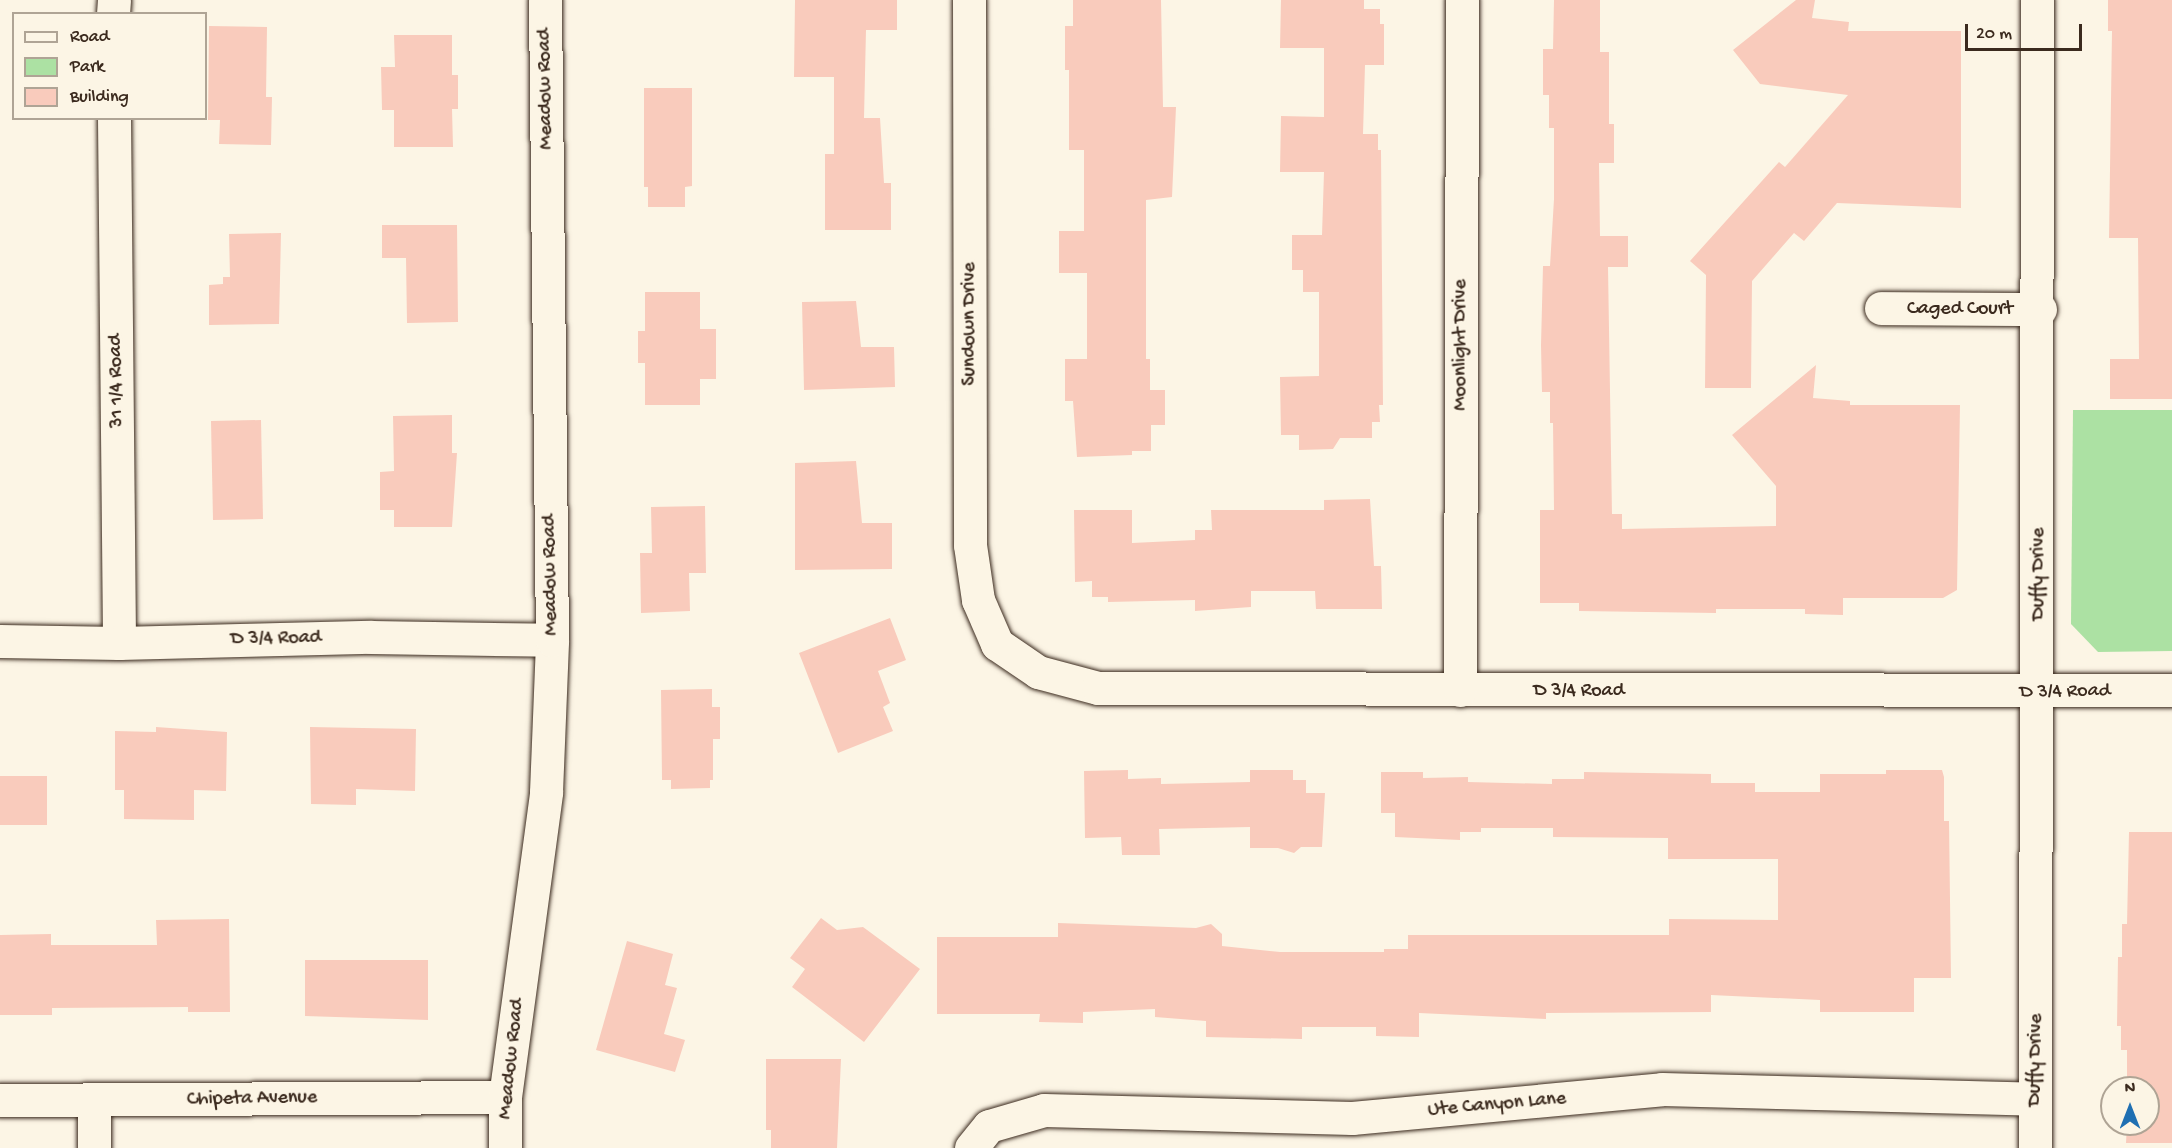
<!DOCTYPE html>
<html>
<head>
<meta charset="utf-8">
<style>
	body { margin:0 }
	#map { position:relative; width:2172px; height:1148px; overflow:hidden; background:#fcf5e5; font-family:"Gochi Hand",sans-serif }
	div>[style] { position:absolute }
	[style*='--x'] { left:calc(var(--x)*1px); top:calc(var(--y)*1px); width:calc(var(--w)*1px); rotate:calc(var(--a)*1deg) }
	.green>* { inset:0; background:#ace1a3 }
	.building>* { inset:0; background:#f9cbbc }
	.roads { filter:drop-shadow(0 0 2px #3b2a1e) drop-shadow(0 0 2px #3b2a1e) }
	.minor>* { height:33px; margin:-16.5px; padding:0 16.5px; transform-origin:16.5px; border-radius:16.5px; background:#fcf5e5 }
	span { translate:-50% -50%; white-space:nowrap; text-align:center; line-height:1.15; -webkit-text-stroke:5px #fcf5e5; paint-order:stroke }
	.street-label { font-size:20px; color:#3b2a1e }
	.legend { position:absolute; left:12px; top:12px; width:195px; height:108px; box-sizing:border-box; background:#fcf5e5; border:2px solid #afa495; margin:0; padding:8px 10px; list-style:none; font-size:18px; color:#3b2a1e }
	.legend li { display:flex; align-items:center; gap:12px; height:30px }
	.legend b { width:30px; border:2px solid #afa495 }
	.north { position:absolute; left:2100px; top:1076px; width:60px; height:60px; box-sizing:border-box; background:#fcf5e5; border:2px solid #afa495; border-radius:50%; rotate:0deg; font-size:16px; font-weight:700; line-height:24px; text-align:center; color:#3b2a1e }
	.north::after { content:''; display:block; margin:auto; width:21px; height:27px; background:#1f6fb2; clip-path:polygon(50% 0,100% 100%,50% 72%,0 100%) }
	.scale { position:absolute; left:1965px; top:24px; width:117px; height:27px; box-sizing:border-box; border:3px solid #3b2a1e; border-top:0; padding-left:8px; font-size:18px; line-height:21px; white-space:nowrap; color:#3b2a1e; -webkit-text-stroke:4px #fcf5e5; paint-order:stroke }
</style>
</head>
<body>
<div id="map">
	<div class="green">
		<div style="clip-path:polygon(2073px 410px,2172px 410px,2172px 651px,2098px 652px,2071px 624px)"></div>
	</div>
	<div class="building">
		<div style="clip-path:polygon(795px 0,897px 0,897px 30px,866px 30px,864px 118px,880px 118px,884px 183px,891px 183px,891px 230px,825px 230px,825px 154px,834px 154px,834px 77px,794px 77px)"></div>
		<div style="clip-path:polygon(1073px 0,1161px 0,1163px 107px,1176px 107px,1172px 197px,1146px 200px,1146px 359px,1150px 359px,1150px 390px,1165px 390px,1165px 425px,1151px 425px,1151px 451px,1132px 451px,1132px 455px,1077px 457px,1073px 401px,1065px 401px,1065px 359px,1087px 359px,1087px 273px,1059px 273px,1059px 231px,1084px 231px,1084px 150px,1069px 150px,1069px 70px,1065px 70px,1065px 26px,1073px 26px)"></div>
		<div style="clip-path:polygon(1281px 0,1364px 0,1364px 9px,1380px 9px,1380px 24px,1384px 24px,1384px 65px,1365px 65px,1363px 134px,1378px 134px,1378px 150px,1381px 150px,1383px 405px,1379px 405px,1380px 422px,1372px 422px,1372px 438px,1340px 438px,1333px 449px,1299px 450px,1299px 435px,1281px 435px,1280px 377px,1319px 376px,1319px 292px,1303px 292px,1303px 270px,1292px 270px,1292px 235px,1322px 235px,1324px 172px,1280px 172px,1281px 116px,1324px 117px,1324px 48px,1280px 48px)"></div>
		<div style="clip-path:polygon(1554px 0,1600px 0,1600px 52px,1609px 52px,1609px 124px,1614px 124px,1614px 163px,1599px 163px,1600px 236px,1628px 236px,1628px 267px,1608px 267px,1612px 514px,1622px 514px,1622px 529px,1776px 526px,1776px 486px,1732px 435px,1816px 365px,1813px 398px,1850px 401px,1850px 405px,1960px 405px,1957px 590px,1943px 598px,1843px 598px,1843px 615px,1805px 614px,1805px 609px,1716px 609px,1716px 613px,1579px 611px,1579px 603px,1540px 603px,1540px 510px,1554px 510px,1553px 423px,1550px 423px,1550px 392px,1542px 392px,1541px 345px,1543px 266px,1550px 266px,1554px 199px,1554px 128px,1549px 128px,1549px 95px,1543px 95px,1543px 49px,1553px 49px)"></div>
		<div style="clip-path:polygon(1796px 0,1815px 0,1812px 18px,1849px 22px,1848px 31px,1961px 31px,1961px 208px,1837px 203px,1804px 241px,1794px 233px,1752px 281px,1751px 388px,1705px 388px,1706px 275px,1690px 261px,1779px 162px,1785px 167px,1848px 95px,1760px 84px,1733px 50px)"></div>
		<div style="clip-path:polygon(2108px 0,2172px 0,2172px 399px,2110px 399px,2110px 359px,2139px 359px,2138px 238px,2109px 238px,2112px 31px,2108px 31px)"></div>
		<div style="clip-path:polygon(209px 26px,267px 27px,266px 97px,272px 97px,271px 145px,219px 144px,220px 120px,208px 120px)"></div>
		<div style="clip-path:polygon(394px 35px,452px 35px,452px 75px,458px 75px,458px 109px,452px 109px,453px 147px,394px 147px,394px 110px,382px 110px,381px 67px,395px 67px)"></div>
		<div style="clip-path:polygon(644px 88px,692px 88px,692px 186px,685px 187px,685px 207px,648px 207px,648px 187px,644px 187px)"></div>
		<div style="clip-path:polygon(382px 225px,457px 225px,458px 322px,407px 323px,406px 258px,382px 258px)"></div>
		<div style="clip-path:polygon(281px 233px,279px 324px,209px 325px,209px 285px,223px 284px,223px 277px,230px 277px,229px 234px)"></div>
		<div style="clip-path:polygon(645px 292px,700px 292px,700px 329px,716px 329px,716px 379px,700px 379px,700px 405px,645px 405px,645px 363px,638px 363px,638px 331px,645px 331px)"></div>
		<div style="clip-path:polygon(856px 301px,861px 347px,894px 347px,895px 387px,804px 390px,802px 302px)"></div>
		<div style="clip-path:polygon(452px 415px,452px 453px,457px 453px,452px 527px,394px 527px,394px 510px,380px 510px,380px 472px,394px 471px,393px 416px)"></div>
		<div style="clip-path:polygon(261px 420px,263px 519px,213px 520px,211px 421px)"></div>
		<div style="clip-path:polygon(856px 461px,862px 523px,892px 523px,892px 569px,795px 570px,795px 463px)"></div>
		<div style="clip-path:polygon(1370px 499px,1374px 566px,1381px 566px,1382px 609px,1316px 609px,1315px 591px,1251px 591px,1251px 607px,1195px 611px,1195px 600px,1108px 602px,1108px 597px,1092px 597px,1092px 581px,1075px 582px,1074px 510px,1132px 510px,1132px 543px,1195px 540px,1195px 530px,1212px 530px,1211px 510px,1324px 510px,1324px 500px)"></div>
		<div style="clip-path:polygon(705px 506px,706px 573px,689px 573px,690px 611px,641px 613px,640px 553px,652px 553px,651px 507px)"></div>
		<div style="clip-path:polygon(890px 618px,906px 660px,878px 671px,890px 703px,883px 707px,893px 731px,838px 753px,799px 653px)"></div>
		<div style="clip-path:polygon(712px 689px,712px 707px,720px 707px,720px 739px,713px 739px,713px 780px,710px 780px,710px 788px,671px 789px,671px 780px,662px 780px,661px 690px)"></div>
		<div style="clip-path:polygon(156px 727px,227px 732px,226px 791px,194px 790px,194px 820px,124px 819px,124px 790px,115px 790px,115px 731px,156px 732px)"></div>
		<div style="clip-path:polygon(310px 727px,416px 729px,415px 791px,356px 789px,356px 805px,311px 804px)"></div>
		<div style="clip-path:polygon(1128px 770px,1128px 779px,1161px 778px,1161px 784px,1250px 782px,1250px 770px,1293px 770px,1293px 780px,1306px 780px,1306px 793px,1325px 793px,1322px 847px,1301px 847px,1294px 853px,1278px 848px,1250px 848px,1250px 827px,1159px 829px,1160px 855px,1122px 855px,1121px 837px,1085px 838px,1084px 771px)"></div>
		<div style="clip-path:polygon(1886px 770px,1942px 770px,1944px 777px,1944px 821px,1949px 821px,1951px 978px,1914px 978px,1914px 1012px,1820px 1012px,1820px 1000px,1711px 995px,1711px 1012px,1546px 1013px,1546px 1019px,1419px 1013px,1419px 1037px,1376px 1036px,1376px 1027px,1302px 1027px,1302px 1039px,1206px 1037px,1206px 1021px,1155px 1017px,1155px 1009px,1083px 1012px,1083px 1023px,1039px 1022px,1040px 1014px,937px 1014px,937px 937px,1058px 937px,1058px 923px,1196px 928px,1211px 924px,1222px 934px,1222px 946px,1280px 952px,1384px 952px,1384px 949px,1408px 949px,1408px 935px,1669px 935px,1669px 919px,1778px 920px,1778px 859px,1668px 859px,1668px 838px,1553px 837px,1553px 828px,1481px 828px,1481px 832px,1460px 832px,1460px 840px,1395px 837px,1395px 813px,1381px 813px,1381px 772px,1423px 772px,1423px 778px,1468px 777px,1468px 782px,1552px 784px,1552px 779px,1584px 779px,1584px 772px,1711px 774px,1711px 783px,1755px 783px,1755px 792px,1820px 792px,1820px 774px,1886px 774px)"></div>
		<div style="clip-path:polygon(0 776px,47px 776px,47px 825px,0 825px)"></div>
		<div style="clip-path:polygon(2129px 832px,2172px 832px,2172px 1143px,2126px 1143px,2127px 1124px,2148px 1124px,2148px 1088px,2127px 1088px,2127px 1050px,2121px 1050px,2121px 1026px,2117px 1026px,2118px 957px,2122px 957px,2122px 924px,2127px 924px)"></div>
		<div style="clip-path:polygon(821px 918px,837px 930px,863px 927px,920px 969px,864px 1042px,792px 987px,805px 969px,790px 958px)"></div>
		<div style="clip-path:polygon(229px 919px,230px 1012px,188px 1012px,188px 1007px,52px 1008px,52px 1015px,0 1015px,0 935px,51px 934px,51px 945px,157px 945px,156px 920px)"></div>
		<div style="clip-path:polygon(627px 941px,673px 954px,665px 985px,677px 988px,664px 1034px,685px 1040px,675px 1072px,596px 1050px)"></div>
		<div style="clip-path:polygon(305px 960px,428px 960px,428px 1020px,305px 1016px)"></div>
		<div style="clip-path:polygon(766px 1059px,841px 1059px,837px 1148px,771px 1148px,771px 1130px,766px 1130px)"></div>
	</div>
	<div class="roads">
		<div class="minor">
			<div style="--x:969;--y:0;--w:545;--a:89.89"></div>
			<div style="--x:970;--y:545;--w:56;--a:81.7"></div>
			<div style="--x:978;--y:600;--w:48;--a:66.6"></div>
			<div style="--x:997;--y:644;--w:50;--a:34.3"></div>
			<div style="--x:1038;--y:672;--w:62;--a:14.9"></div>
			<div style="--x:1098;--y:688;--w:1074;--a:0.11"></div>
			<div style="--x:113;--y:14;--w:14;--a:-86"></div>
			<div style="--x:114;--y:118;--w:525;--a:89.45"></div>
			<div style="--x:1881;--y:308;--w:159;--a:0.4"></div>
			<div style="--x:0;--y:641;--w:119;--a:1"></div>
			<div style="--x:119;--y:643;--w:252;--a:-1.4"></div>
			<div style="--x:371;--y:637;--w:181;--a:0.9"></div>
			<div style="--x:1460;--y:690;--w:690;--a:-89.83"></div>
			<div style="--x:0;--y:1100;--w:505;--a:-0.34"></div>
			<div style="--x:94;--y:1101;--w:47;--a:90"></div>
			<div style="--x:505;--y:1148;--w:51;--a:-90"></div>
			<div style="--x:505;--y:1097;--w:308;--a:-82.3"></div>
			<div style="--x:546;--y:792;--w:152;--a:-87.7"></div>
			<div style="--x:552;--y:640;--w:640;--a:-90.63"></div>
			<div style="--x:971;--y:1148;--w:28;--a:-51"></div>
			<div style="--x:989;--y:1126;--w:57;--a:-16.2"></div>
			<div style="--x:1044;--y:1110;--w:308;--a:1.5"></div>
			<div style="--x:1352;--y:1118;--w:311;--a:-5.3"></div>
			<div style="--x:1662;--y:1089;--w:373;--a:1.5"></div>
			<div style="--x:2035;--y:1148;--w:1148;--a:-89.9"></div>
		</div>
	</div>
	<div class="street-label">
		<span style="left:546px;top:89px;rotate:-91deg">Meadow Road</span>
		<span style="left:1960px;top:309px">Caged Court</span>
		<span style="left:970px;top:324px;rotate:-90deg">Sundown Drive</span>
		<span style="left:1461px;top:345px;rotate:-90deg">Moonlight Drive</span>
		<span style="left:117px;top:381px;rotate:-91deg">31 1/4 Road</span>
		<span style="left:2039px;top:574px;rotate:-90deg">Duffy Drive</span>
		<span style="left:551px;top:575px;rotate:-91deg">Meadow Road</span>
		<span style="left:276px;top:639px;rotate:-1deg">D 3/4 Road</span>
		<span style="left:1579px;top:691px">D 3/4 Road</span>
		<span style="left:2065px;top:692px;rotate:-1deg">D 3/4 Road</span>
		<span style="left:512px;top:1059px;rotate:-84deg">Meadow Road</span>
		<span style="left:2036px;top:1060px;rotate:-89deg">Duffy Drive</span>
		<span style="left:252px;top:1099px;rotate:-1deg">Chipeta Avenue</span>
		<span style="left:1497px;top:1105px;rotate:-5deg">Ute Canyon Lane</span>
	</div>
	<ul class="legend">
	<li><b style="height:8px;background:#fcf5e5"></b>Road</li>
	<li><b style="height:16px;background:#ace1a3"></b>Park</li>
	<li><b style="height:16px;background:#f9cbbc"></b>Building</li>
	</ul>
	<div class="north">N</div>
	<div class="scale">20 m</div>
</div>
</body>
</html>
